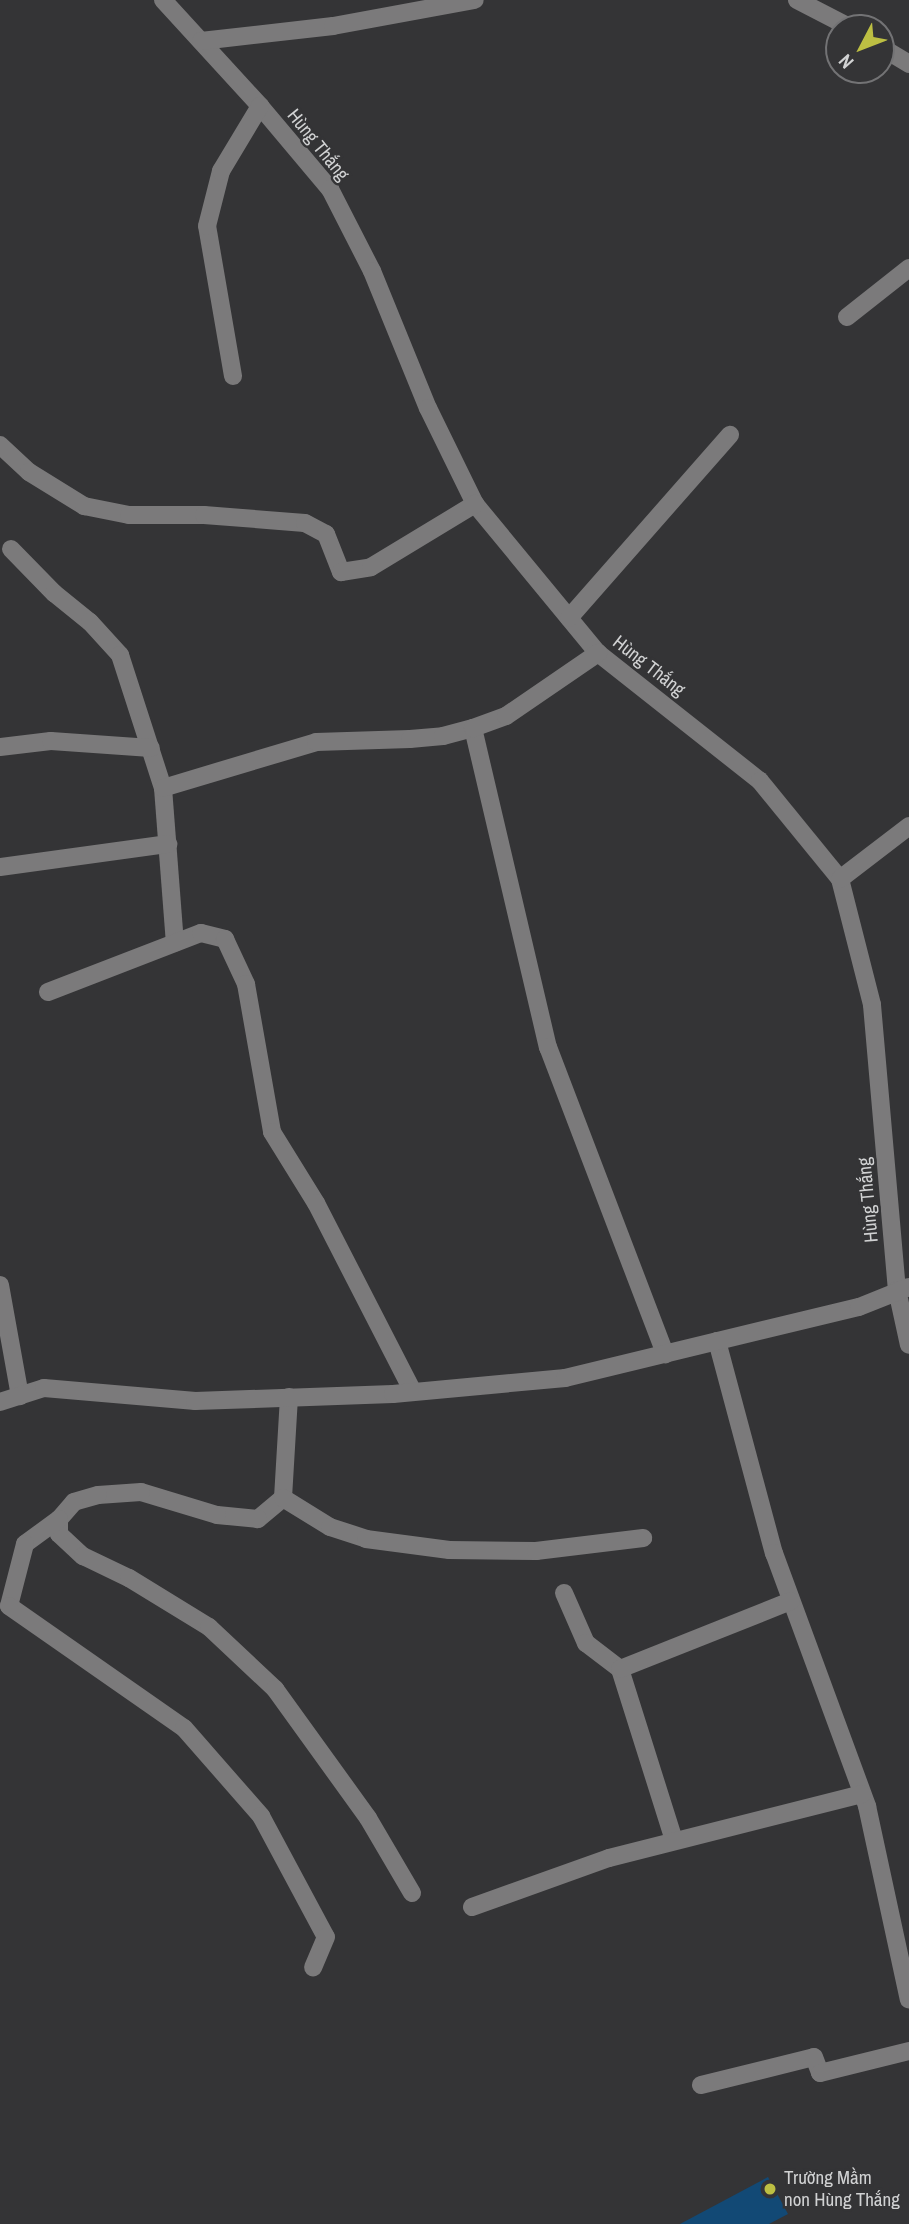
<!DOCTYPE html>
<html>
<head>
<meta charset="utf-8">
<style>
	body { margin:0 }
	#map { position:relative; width:909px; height:2224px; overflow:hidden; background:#343436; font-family:"Archivo Narrow",sans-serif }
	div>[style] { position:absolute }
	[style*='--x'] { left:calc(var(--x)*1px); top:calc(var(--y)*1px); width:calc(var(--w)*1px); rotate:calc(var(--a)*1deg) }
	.building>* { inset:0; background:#124975 }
	.minor>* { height:18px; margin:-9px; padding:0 9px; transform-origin:9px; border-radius:9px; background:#7b7a7b }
	.dots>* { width:19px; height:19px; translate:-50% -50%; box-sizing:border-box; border:4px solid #343436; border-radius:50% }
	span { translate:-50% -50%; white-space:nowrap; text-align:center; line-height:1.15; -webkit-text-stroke:5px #343436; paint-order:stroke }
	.street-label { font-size:19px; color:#d1d2d3 }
	.poi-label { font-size:19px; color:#d1d2d3 }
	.left { translate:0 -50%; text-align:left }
	.north { position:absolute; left:825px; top:14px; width:70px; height:70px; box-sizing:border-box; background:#343436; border:2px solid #737375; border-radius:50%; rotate:228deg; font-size:19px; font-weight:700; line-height:28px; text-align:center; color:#d1d2d3 }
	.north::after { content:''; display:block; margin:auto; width:24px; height:32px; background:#bdbf43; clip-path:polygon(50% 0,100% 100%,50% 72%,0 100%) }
</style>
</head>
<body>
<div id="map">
	<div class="building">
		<div style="clip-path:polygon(768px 2177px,788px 2214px,769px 2224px,680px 2224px)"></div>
	</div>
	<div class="minor">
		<div style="--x:163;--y:0;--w:144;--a:47.5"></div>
		<div style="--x:260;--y:106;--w:109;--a:49.9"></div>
		<div style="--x:330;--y:189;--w:92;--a:62.9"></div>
		<div style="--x:372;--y:271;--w:148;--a:67.8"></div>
		<div style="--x:428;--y:408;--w:107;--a:63.9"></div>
		<div style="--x:475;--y:504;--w:193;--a:50.5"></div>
		<div style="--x:598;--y:653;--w:206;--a:38.3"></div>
		<div style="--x:760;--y:781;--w:127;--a:50.8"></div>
		<div style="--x:840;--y:879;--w:130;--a:75.7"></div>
		<div style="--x:872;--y:1005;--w:286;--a:85"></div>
		<div style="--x:897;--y:1290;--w:56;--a:77.7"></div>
		<div style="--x:797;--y:0;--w:61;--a:27.4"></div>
		<div style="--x:201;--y:41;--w:133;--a:-6.5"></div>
		<div style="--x:333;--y:26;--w:144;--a:-10.4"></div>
		<div style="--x:881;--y:47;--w:33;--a:31"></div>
		<div style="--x:847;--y:317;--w:79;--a:-38.3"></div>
		<div style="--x:233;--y:376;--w:152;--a:-99.8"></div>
		<div style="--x:207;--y:226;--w:57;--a:-75.7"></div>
		<div style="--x:221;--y:171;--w:76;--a:-59"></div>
		<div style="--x:0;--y:445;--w:40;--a:43"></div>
		<div style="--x:29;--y:472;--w:65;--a:31.7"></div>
		<div style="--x:84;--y:506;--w:46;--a:11.3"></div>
		<div style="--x:129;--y:515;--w:75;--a:0"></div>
		<div style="--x:204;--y:515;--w:101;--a:4.5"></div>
		<div style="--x:305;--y:523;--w:24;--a:28"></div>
		<div style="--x:326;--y:534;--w:41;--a:68.5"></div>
		<div style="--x:341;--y:572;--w:30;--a:-9"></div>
		<div style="--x:371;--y:567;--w:122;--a:-31.2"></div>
		<div style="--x:11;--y:549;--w:62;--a:45.7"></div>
		<div style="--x:54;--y:593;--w:46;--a:38.9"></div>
		<div style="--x:90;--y:622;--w:45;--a:47.7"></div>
		<div style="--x:120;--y:655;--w:140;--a:72.1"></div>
		<div style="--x:163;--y:788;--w:155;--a:85.6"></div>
		<div style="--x:569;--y:618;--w:244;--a:-48.7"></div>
		<div style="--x:473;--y:728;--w:328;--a:76.8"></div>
		<div style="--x:548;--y:1047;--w:329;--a:69.1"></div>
		<div style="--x:0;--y:747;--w:51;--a:-6.7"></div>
		<div style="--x:51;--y:741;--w:100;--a:4"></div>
		<div style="--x:163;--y:788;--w:160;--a:-16.7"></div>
		<div style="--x:316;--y:742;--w:94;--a:-1.8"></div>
		<div style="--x:410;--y:739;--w:33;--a:-5"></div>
		<div style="--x:443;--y:736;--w:31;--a:-15"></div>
		<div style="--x:473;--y:728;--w:35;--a:-20"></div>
		<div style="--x:506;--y:716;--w:112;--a:-34.4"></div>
		<div style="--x:0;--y:867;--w:170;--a:-7.8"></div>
		<div style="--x:840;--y:879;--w:87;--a:-37.5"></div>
		<div style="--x:48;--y:992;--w:164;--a:-21.1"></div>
		<div style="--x:201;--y:933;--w:25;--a:14"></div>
		<div style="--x:225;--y:939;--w:50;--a:65"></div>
		<div style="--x:246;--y:984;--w:150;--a:80"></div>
		<div style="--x:272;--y:1132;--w:84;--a:58.2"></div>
		<div style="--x:316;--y:1203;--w:212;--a:62.8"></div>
		<div style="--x:0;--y:1285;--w:113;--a:79.8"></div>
		<div style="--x:717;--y:1341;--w:220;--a:75"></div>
		<div style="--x:774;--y:1553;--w:270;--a:69.8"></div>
		<div style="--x:867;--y:1806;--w:198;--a:77.8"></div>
		<div style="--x:289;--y:1397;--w:101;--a:93.4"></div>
		<div style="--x:283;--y:1498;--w:33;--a:140"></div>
		<div style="--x:258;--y:1519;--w:41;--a:-174.4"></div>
		<div style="--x:217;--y:1515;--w:79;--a:-163.2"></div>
		<div style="--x:141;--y:1492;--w:43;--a:176"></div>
		<div style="--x:98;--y:1495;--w:25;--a:164"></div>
		<div style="--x:74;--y:1502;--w:23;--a:131"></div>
		<div style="--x:59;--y:1519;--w:15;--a:90"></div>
		<div style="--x:59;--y:1534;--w:33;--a:43"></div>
		<div style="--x:83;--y:1556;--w:51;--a:25.6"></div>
		<div style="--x:129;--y:1578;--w:94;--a:31.5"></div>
		<div style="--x:209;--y:1627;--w:91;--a:43.2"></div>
		<div style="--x:275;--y:1689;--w:159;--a:54.2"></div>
		<div style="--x:368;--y:1818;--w:87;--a:59.6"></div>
		<div style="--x:0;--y:1402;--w:46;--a:-17.7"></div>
		<div style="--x:44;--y:1388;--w:152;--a:4.9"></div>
		<div style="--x:195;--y:1401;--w:198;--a:-2"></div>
		<div style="--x:393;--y:1394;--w:173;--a:-5.3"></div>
		<div style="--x:565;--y:1378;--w:302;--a:-13.6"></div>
		<div style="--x:859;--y:1307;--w:54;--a:-21.8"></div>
		<div style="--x:283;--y:1498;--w:55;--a:31.7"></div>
		<div style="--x:330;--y:1527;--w:38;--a:18"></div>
		<div style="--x:366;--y:1539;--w:84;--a:7.5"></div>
		<div style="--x:449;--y:1550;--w:87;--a:0.7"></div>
		<div style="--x:536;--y:1551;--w:108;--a:-6.9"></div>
		<div style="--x:59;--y:1519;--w:42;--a:143.7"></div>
		<div style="--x:25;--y:1544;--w:64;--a:104.5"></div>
		<div style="--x:9;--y:1606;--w:213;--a:34.9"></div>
		<div style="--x:184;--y:1728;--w:117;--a:48.8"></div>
		<div style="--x:261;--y:1816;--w:137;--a:61.8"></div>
		<div style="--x:326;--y:1937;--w:33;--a:113"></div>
		<div style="--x:564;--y:1593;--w:55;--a:66.3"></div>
		<div style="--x:586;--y:1643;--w:43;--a:37.4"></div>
		<div style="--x:620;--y:1669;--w:179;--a:72.5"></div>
		<div style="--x:620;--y:1669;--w:184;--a:-21.7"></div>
		<div style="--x:472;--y:1907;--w:145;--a:-19.7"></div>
		<div style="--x:609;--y:1858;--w:261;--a:-14.2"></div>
		<div style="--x:701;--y:2085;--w:116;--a:-13.9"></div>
		<div style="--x:814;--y:2057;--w:17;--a:69"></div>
		<div style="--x:820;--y:2073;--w:92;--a:-13.9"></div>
	</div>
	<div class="dots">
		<div style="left:770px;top:2189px;background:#bdbf43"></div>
	</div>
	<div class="street-label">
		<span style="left:318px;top:145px;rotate:51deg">Hùng Thắng</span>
		<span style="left:649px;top:666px;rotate:38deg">Hùng Thắng</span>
		<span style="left:868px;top:1200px;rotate:-95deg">Hùng Thắng</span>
	</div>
	<div class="poi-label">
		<span class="left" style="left:784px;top:2189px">Trường Mầm<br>non Hùng Thắng</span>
	</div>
	<div class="north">N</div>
</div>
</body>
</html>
